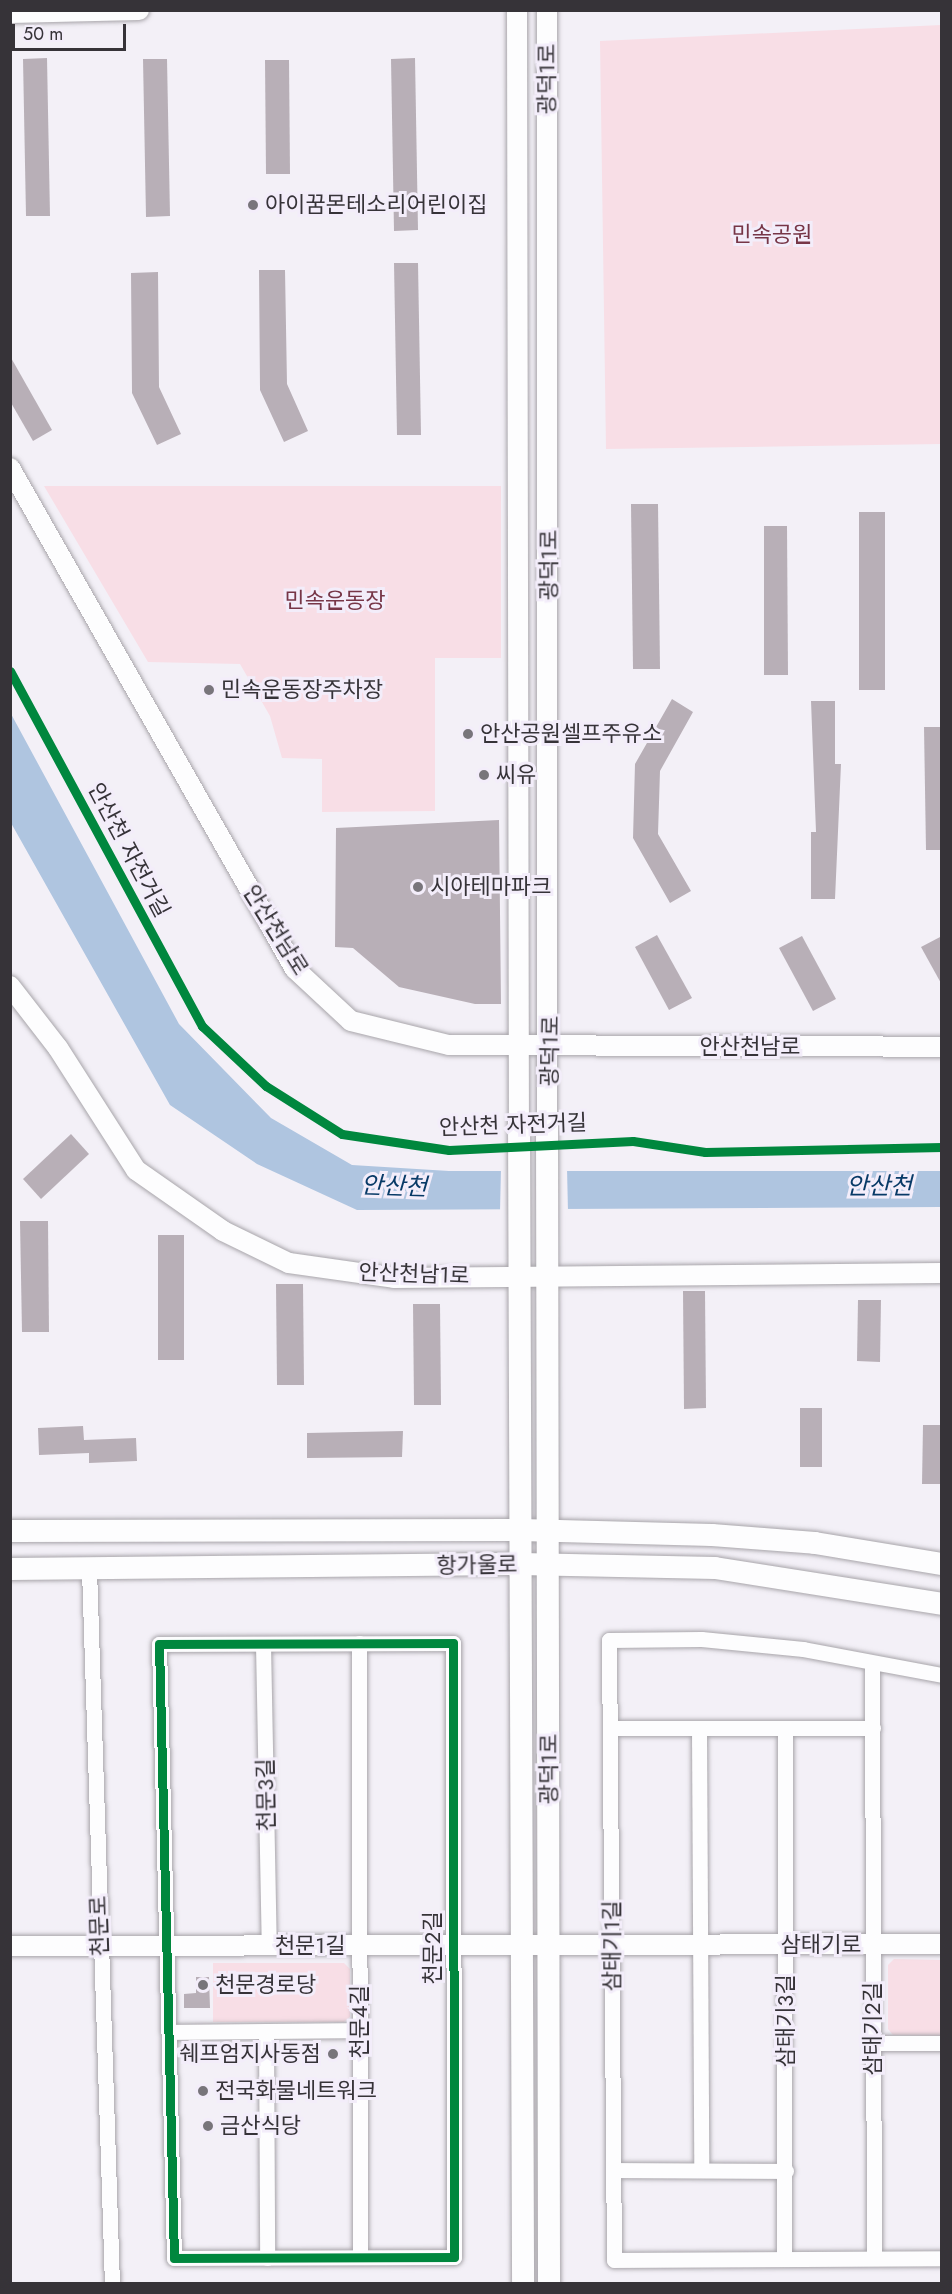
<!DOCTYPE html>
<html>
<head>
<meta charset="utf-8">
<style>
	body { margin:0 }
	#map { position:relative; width:952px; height:2294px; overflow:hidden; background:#f3f0f7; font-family:Jost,"Noto Sans KR",sans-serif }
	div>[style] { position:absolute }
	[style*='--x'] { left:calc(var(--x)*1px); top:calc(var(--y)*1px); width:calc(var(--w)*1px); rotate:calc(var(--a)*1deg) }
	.green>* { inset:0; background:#f8dee6 }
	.water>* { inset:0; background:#afc5e0 }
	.pier>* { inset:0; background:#f3f0f7 }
	.building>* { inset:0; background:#b8afb7 }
	.roads { filter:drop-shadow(0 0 2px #a8a5aa) drop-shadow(0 0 2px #a8a5aa) }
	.minor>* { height:15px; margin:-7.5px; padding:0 7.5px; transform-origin:7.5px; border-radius:7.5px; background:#fdfdfe }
	.tertiary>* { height:20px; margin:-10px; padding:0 10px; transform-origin:10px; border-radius:10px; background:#fdfdfe }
	.secondary>* { height:22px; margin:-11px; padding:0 11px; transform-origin:11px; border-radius:11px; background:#fdfdfe }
	.cycleway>* { height:9px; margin:-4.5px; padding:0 4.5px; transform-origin:4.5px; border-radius:4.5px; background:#00873e }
	.dots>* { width:16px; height:16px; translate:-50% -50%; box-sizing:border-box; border:3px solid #f3edfa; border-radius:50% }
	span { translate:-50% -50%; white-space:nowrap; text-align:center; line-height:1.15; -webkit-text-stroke:6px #f3edfa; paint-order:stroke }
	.street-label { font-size:22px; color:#363338 }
	.poi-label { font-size:22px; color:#363338 }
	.left { translate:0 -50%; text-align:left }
	.right { translate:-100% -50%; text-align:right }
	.park-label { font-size:22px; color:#773647 }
	.water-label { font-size:24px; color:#083a67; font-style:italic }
	.frame { position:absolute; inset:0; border:12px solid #363338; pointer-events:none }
	.scale { position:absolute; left:12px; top:24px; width:114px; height:27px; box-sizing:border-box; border:3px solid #363338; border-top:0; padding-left:8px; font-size:18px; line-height:21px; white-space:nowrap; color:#363338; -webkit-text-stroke:4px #f3edfa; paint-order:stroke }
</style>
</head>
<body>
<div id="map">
	<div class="green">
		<div style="clip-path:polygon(941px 25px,941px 444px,606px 449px,600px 41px)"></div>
		<div style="clip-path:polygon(501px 486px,501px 658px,435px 658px,435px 811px,322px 812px,322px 759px,282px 758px,270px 716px,240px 664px,148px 662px,44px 486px)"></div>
		<div style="clip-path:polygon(894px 1959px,941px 1960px,941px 2036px,893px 2035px,888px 2029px,888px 1965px)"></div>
		<div style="clip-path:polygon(213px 1963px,344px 1963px,350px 1969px,350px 2017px,344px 2022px,213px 2022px)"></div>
	</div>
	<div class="water">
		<div style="clip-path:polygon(10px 712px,179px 1024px,271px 1118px,352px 1165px,449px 1171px,941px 1171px,941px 1207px,357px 1210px,257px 1164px,170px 1105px,11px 823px)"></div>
	</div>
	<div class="pier">
		<div style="clip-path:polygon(501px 1168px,567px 1168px,568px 1212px,500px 1212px)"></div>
	</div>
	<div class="building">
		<div style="clip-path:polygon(47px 58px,50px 216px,26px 216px,23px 59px)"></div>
		<div style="clip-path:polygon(415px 58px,418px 230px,394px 231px,391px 59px)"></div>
		<div style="clip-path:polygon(143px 59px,167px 59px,170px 216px,146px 217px)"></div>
		<div style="clip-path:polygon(265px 60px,289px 60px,290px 174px,266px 174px)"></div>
		<div style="clip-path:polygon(394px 263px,418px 263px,421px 435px,397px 435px)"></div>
		<div style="clip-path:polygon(259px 270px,285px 270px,287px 384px,308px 431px,284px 442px,260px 390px)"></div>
		<div style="clip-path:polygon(158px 272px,159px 387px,181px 434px,157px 445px,132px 393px,131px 273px)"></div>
		<div style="clip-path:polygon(10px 356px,52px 430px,33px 441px,10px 401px)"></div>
		<div style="clip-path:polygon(631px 504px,658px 504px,660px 669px,633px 669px)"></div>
		<div style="clip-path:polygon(859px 512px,885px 512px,885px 690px,859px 690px)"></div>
		<div style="clip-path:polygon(764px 526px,787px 526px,788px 675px,764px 675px)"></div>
		<div style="clip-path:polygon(672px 699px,693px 712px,660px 771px,658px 834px,691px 891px,670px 903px,633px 838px,635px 764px)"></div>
		<div style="clip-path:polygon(811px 701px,835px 701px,835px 764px,841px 764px,835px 899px,811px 899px,811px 832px,816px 832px)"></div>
		<div style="clip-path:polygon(924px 727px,942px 727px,942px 850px,926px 850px)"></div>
		<div style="clip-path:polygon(499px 820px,501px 1004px,475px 1004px,399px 987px,353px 948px,335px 947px,336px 828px)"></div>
		<div style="clip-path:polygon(657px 935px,692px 998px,669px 1010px,635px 947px)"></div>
		<div style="clip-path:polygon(802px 936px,836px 999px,813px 1011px,779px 948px)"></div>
		<div style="clip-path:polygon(942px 936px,942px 985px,921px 947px)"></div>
		<div style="clip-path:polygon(71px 1134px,89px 1154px,41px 1199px,23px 1179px)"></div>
		<div style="clip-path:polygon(20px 1221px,48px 1221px,49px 1332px,22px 1332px)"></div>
		<div style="clip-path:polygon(158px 1235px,184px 1235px,184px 1360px,158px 1360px)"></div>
		<div style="clip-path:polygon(276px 1284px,303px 1284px,304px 1385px,277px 1385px)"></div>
		<div style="clip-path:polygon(683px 1291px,705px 1291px,706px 1408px,684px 1409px)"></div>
		<div style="clip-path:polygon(858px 1300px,881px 1300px,880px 1362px,857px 1361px)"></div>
		<div style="clip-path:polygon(413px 1304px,440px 1304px,441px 1405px,414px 1405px)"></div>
		<div style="clip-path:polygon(800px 1408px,822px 1408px,822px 1467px,800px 1467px)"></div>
		<div style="clip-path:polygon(923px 1425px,942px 1425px,942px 1484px,922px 1484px)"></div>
		<div style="clip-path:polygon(83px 1426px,84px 1440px,136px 1438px,137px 1461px,89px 1463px,89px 1453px,39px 1455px,38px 1428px)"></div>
		<div style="clip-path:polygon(403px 1431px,402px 1457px,307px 1458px,307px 1433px)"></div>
		<div style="clip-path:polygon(196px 1977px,209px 1977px,210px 2008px,184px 2008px,184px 1994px,196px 1993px)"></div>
	</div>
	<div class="roads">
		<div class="minor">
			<div style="--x:89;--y:1569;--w:715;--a:88.16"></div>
			<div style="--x:359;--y:1643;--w:614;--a:89.91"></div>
			<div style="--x:453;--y:1643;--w:614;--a:89.91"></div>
			<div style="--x:454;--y:2257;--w:280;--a:179.8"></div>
			<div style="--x:174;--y:2258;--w:614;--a:-91.4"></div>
			<div style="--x:159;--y:1644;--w:294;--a:-0.2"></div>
			<div style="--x:263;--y:1644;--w:302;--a:88.9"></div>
			<div style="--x:872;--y:1663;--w:595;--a:89.81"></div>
			<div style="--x:942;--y:1675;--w:141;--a:-169.4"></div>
			<div style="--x:803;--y:1649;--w:102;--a:-174.4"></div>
			<div style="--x:701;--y:1639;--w:92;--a:179.4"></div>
			<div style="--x:609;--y:1640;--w:620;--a:89.54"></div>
			<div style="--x:614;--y:2260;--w:328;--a:-0.3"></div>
			<div style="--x:611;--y:1728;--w:262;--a:0"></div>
			<div style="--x:699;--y:1728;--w:442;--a:89.7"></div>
			<div style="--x:266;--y:2031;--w:227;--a:89.7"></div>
			<div style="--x:171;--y:2032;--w:189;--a:-0.6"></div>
			<div style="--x:873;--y:2043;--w:69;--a:0"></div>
			<div style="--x:613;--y:2170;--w:173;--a:0.3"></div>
			<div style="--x:784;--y:2258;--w:530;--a:-89.89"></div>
		</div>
		<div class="tertiary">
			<div style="--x:517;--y:10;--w:1109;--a:89.9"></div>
			<div style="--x:547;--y:10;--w:1110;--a:90"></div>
			<div style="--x:10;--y:13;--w:129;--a:-1.3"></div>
			<div style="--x:10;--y:468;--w:576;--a:60.37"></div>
			<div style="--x:295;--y:969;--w:76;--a:42.9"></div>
			<div style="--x:351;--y:1021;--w:101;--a:13.8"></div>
			<div style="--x:449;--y:1045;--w:493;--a:0.2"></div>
			<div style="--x:10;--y:986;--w:78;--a:52.3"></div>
			<div style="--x:58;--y:1048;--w:145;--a:57.4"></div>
			<div style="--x:136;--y:1170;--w:106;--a:35"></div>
			<div style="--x:223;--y:1231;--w:73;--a:25.9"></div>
			<div style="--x:289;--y:1263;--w:106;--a:8.1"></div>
			<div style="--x:394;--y:1278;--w:548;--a:-0.52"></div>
			<div style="--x:10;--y:1946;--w:932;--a:-0.12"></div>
		</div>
		<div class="secondary">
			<div style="--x:519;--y:1119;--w:1165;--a:89.8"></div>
			<div style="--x:547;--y:1120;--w:1164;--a:89.9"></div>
			<div style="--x:10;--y:1531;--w:511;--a:-0.11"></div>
			<div style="--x:521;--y:1530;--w:191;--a:1.5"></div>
			<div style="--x:712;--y:1535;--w:103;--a:4.4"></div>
			<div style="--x:815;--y:1543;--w:129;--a:9.4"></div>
			<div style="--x:10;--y:1569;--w:511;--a:-0.56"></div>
			<div style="--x:521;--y:1564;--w:194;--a:1.2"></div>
			<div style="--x:715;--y:1568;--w:230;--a:9"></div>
		</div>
	</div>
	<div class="cycleway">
		<div style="--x:10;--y:671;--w:404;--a:61.6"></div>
		<div style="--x:202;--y:1026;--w:88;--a:43.2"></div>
		<div style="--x:266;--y:1086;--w:90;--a:32.3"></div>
		<div style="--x:342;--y:1134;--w:108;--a:8.5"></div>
		<div style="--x:449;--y:1150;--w:184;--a:-2.8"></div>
		<div style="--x:633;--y:1141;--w:73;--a:8.7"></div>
		<div style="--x:705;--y:1152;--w:237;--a:-1.2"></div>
		<div style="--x:453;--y:1643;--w:614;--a:89.91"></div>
		<div style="--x:454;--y:2257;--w:280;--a:179.8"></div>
		<div style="--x:174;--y:2258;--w:614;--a:-91.4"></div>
		<div style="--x:159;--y:1644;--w:294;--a:-0.2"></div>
	</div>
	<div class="dots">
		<div style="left:253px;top:205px;background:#78757b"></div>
		<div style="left:209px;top:690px;background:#78757b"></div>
		<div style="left:468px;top:734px;background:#78757b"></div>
		<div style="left:484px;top:775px;background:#78757b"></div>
		<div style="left:418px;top:887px;background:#78757b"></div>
		<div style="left:203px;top:1985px;background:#78757b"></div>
		<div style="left:333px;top:2054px;background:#78757b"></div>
		<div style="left:203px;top:2091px;background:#78757b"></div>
		<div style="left:208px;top:2126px;background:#78757b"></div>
	</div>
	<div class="street-label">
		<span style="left:547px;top:79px;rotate:-90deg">광덕1로</span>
		<span style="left:549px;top:565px;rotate:-90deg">광덕1로</span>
		<span style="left:129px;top:850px;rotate:62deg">안산천 자전거길</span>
		<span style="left:276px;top:930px;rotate:58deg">안산천남로</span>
		<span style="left:750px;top:1047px">안산천남로</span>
		<span style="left:550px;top:1051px;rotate:-89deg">광덕1로</span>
		<span style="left:513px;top:1125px;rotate:-2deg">안산천 자전거길</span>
		<span style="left:414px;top:1274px;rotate:2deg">안산천남1로</span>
		<span style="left:477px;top:1565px;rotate:-1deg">항가울로</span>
		<span style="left:549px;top:1769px;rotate:-90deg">광덕1로</span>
		<span style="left:266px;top:1795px;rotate:-91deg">천문3길</span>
		<span style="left:99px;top:1926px;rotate:-92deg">천문로</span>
		<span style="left:821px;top:1945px">삼태기로</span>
		<span style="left:310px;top:1946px">천문1길</span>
		<span style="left:612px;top:1946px;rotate:-90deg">삼태기1길</span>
		<span style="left:433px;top:1948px;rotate:-90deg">천문2길</span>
		<span style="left:786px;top:2021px;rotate:-90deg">삼태기3길</span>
		<span style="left:360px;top:2022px;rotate:-90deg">천문4길</span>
		<span style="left:873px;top:2029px;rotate:-90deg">삼태기2길</span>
	</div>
	<div class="poi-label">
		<span class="left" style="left:265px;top:205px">아이꿈몬테소리어린이집</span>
		<span class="left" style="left:221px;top:690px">민속운동장주차장</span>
		<span class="left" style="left:480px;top:734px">안산공원셀프주유소</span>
		<span class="left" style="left:496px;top:775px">씨유</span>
		<span class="left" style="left:430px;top:887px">시아테마파크</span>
		<span class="left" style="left:215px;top:1985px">천문경로당</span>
		<span class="right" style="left:321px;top:2054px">쉐프엄지사동점</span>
		<span class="left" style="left:215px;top:2091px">전국화물네트워크</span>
		<span class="left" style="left:220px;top:2126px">금산식당</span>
	</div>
	<div class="park-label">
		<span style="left:772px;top:235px">민속공원</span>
		<span style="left:335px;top:601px">민속운동장</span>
	</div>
	<div class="water-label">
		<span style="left:394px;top:1186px;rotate:2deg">안산천</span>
		<span style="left:879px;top:1186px">안산천</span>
	</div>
	<div class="frame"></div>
	<div class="scale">50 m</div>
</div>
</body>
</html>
